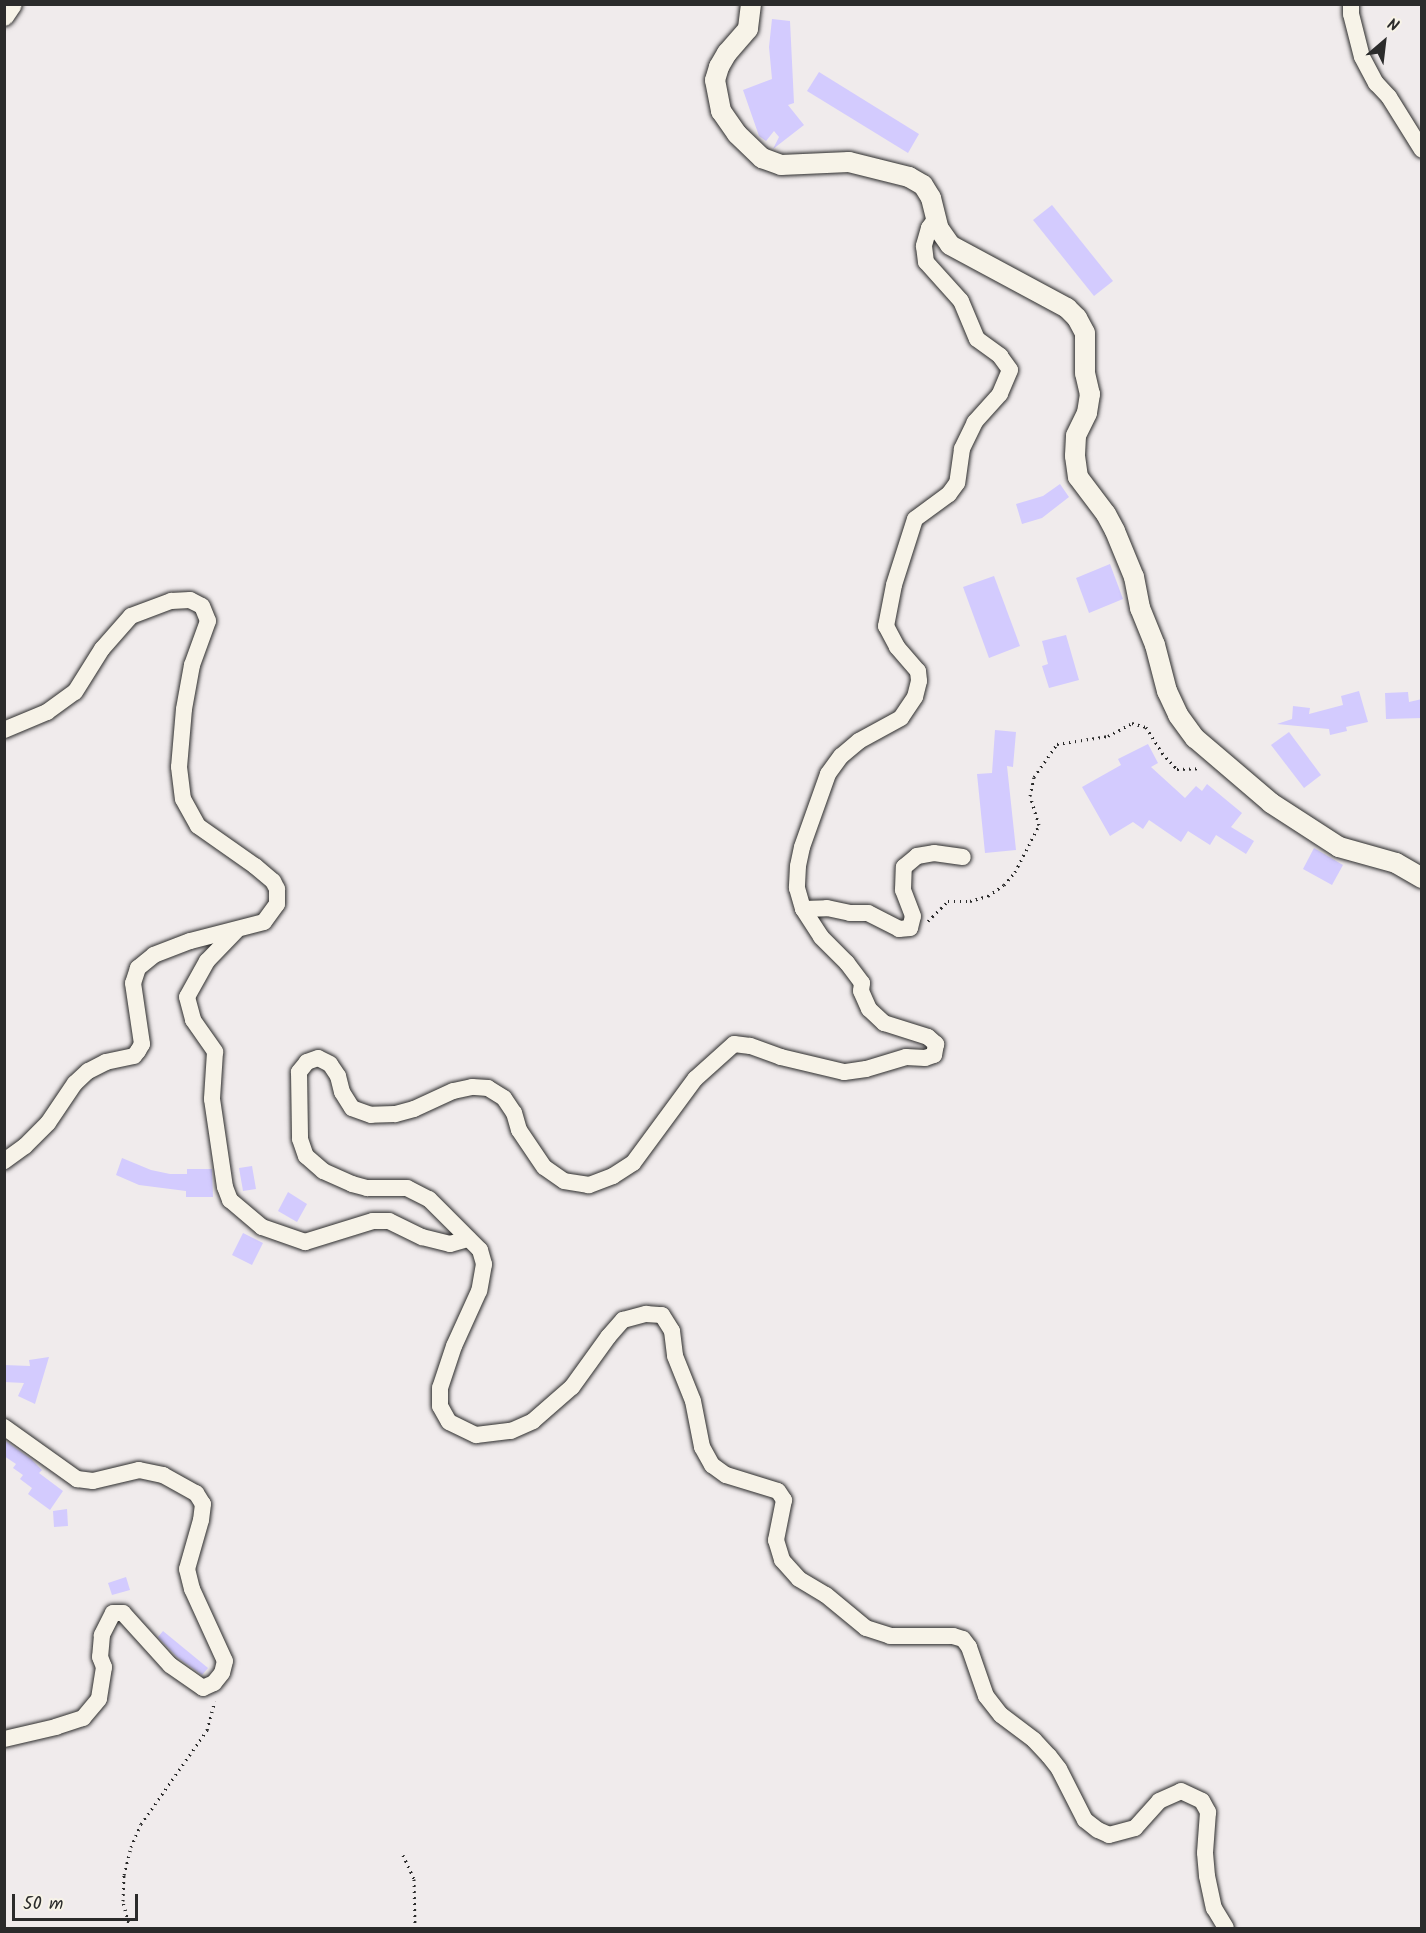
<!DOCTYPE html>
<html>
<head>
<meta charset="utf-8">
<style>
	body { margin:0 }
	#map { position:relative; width:1426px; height:1933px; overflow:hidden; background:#f0ebec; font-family:Kalam,sans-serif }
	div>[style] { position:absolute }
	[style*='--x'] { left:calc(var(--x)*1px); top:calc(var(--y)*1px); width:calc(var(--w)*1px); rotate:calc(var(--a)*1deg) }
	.building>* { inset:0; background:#d3cbfe }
	.path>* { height:3px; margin-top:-1.5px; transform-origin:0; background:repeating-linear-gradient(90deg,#2b2b2b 0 1.5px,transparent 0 6px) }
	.roads { filter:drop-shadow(0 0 2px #2b2b2b) drop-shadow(0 0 2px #2b2b2b) }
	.minor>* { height:16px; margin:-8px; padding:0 8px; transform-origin:8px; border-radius:8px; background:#f7f3e8 }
	.tertiary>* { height:20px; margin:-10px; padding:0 10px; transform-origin:10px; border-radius:10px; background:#f7f3e8 }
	span { translate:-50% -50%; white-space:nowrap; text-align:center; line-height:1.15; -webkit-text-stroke:4.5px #f7f3e8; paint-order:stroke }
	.frame { position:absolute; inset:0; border:6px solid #2b2b2b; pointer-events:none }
	.north { position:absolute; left:1354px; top:12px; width:60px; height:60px; -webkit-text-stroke:4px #f7f3e8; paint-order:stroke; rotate:28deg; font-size:16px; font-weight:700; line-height:24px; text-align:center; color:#2b2b2b }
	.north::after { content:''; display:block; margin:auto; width:21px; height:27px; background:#2b2b2b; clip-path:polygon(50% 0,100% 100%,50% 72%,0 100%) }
	.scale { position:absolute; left:12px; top:1894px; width:126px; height:27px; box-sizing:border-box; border:3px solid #2b2b2b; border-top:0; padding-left:8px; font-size:18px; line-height:21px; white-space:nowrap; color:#2b2b2b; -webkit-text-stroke:4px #f7f3e8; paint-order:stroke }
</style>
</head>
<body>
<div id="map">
	<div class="building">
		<div style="clip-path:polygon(772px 19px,790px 21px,794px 103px,788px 105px,804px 125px,773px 149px,779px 137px,774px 131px,766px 141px,759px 136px,743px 90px,772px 79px,769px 47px)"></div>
		<div style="clip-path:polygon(819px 72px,919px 134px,908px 153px,807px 91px)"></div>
		<div style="clip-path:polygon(1052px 205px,1113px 281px,1094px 296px,1033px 220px)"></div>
		<div style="clip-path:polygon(1060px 484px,1069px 497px,1042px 518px,1022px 524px,1016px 504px,1043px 496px)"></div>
		<div style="clip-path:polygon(1110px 564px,1123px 599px,1089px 613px,1076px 578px)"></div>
		<div style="clip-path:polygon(994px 576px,1020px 646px,989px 658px,963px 587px)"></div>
		<div style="clip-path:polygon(1066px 635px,1079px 680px,1049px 688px,1042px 666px,1048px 664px,1042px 641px)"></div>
		<div style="clip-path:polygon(1359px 691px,1368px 722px,1346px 727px,1347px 731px,1330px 735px,1329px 729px,1277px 724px,1292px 719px,1293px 706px,1310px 708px,1309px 714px,1343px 705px,1341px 696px)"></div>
		<div style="clip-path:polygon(1408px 692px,1409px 702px,1422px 699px,1422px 718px,1386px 719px,1385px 693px)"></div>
		<div style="clip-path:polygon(995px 730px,1016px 732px,1013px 767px,1007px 766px,1016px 850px,985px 853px,977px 774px,992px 773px)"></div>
		<div style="clip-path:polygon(1289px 732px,1321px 775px,1304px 788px,1271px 745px)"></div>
		<div style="clip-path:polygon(1148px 744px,1158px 763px,1151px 767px,1185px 798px,1196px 786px,1202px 791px,1207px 784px,1242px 813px,1231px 827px,1254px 841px,1246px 854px,1216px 835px,1210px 845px,1188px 831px,1181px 842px,1149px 820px,1143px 829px,1133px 822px,1110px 836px,1082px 787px,1121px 765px,1118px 759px)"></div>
		<div style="clip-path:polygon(1314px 848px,1343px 865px,1332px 885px,1303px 869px)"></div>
		<div style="clip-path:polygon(122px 1158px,151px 1170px,170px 1174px,187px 1174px,187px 1169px,212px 1169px,213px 1197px,186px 1197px,186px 1191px,139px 1185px,116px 1175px)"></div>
		<div style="clip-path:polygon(252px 1166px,256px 1189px,243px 1191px,239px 1168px)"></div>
		<div style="clip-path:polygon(288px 1192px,307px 1204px,297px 1222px,278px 1211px)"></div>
		<div style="clip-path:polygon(243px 1233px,263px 1243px,252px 1265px,232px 1255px)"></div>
		<div style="clip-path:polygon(49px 1357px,35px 1404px,18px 1396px,24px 1383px,4px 1382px,4px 1365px,30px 1366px,29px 1360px)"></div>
		<div style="clip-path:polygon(4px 1440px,31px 1459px,42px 1470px,39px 1473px,63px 1491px,50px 1510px,28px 1494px,32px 1488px,20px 1479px,23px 1475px,13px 1468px,16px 1464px,4px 1456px)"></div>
		<div style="clip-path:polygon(67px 1509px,68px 1526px,54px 1527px,53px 1511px)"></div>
		<div style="clip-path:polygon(126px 1577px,130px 1590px,112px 1595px,108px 1583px)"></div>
		<div style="clip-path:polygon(163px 1631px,208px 1668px,202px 1675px,177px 1657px,158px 1637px)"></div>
	</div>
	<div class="path">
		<div style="--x:928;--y:921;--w:28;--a:-45"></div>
		<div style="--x:948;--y:901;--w:22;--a:0"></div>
		<div style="--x:970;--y:901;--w:19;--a:-16"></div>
		<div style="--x:988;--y:896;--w:19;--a:-35"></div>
		<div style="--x:1004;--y:885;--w:17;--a:-50"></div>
		<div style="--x:1015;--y:872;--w:53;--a:-62.9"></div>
		<div style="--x:1039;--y:825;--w:30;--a:-107"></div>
		<div style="--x:1030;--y:796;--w:19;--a:-78"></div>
		<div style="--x:1034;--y:777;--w:40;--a:-55.1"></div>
		<div style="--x:1057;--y:744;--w:52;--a:-8.9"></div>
		<div style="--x:1108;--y:736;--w:27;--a:-28"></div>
		<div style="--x:1132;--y:723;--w:15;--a:16"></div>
		<div style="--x:1146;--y:727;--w:31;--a:58"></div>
		<div style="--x:1162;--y:753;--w:22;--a:47"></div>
		<div style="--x:1177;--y:769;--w:24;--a:-2"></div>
		<div style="--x:403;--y:1855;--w:26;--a:65"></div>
		<div style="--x:414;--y:1879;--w:49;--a:88.8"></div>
		<div style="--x:130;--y:1928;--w:28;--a:-105"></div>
		<div style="--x:123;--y:1901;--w:26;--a:-88"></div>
		<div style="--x:124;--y:1875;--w:29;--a:-76"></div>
		<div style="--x:131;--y:1847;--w:25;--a:-67"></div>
		<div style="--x:141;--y:1824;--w:115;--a:-54.9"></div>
		<div style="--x:207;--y:1730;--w:30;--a:-75"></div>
	</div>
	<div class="roads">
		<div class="minor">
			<div style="--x:1351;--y:4;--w:10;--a:90"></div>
			<div style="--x:1351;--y:14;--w:44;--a:75.7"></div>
			<div style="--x:1362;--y:57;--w:30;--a:62"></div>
			<div style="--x:1376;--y:83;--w:19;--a:47"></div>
			<div style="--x:1389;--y:97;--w:62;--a:58.1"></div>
			<div style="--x:937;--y:217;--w:14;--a:126"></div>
			<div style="--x:929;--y:228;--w:19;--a:106"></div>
			<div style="--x:924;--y:246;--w:16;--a:83"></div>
			<div style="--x:926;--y:262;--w:52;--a:48.1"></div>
			<div style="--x:961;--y:301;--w:41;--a:67.2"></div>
			<div style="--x:977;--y:339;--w:29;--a:36"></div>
			<div style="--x:1000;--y:356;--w:17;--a:54"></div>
			<div style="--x:1010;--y:370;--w:26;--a:113"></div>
			<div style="--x:1000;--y:394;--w:38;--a:132"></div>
			<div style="--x:975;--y:422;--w:30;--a:116"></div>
			<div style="--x:962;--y:449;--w:34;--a:98"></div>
			<div style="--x:957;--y:483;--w:14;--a:126"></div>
			<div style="--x:949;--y:494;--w:42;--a:143.7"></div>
			<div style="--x:915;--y:519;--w:69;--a:107.7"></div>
			<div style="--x:894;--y:585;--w:42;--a:101"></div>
			<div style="--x:886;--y:626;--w:24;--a:62"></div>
			<div style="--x:897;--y:647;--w:32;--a:49"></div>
			<div style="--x:918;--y:671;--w:10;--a:84"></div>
			<div style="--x:919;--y:681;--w:16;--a:104"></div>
			<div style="--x:915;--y:697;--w:25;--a:124"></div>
			<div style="--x:901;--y:718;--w:48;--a:151.3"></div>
			<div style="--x:859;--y:741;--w:23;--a:140"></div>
			<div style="--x:841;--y:756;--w:22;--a:126"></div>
			<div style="--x:828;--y:774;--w:77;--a:109.6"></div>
			<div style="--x:802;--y:847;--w:19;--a:102"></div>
			<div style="--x:798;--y:866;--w:22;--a:93"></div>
			<div style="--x:797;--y:888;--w:22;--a:74"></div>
			<div style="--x:803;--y:909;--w:33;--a:57"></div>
			<div style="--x:821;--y:937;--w:37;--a:45"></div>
			<div style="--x:847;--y:963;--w:25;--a:53"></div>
			<div style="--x:862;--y:983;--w:8;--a:97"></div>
			<div style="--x:861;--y:991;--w:20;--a:66"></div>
			<div style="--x:869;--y:1009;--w:21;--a:43"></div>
			<div style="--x:884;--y:1023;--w:46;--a:17.7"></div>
			<div style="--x:928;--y:1037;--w:11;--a:41"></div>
			<div style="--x:936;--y:1044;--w:11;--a:100"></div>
			<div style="--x:934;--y:1055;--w:9;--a:162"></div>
			<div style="--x:925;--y:1058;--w:19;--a:-177"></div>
			<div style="--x:906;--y:1057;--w:42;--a:163.3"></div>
			<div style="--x:866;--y:1069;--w:22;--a:172"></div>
			<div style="--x:844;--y:1072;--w:65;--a:-166.6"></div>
			<div style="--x:781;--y:1057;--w:33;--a:-160"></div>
			<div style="--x:750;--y:1046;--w:16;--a:-173"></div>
			<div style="--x:734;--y:1044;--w:52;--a:138.1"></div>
			<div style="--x:695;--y:1079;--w:104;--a:126.4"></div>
			<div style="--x:633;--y:1163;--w:24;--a:147"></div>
			<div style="--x:613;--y:1176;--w:26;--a:159"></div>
			<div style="--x:589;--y:1185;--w:25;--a:-171"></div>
			<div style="--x:564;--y:1181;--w:24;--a:-145"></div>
			<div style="--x:544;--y:1167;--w:45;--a:-124"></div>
			<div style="--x:519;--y:1130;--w:18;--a:-106"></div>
			<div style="--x:514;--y:1113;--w:18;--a:-124"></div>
			<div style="--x:504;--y:1098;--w:19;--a:-148"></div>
			<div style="--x:488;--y:1088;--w:16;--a:-176"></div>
			<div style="--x:472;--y:1087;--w:19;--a:168"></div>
			<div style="--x:453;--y:1091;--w:43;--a:155.2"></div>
			<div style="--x:414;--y:1109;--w:20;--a:165"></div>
			<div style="--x:395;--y:1114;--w:24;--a:178"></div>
			<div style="--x:371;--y:1115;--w:20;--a:-160"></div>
			<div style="--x:352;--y:1108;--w:19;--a:-122"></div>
			<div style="--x:342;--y:1092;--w:16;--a:-104"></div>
			<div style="--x:338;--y:1076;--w:14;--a:-124"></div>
			<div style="--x:330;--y:1064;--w:13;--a:-153"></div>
			<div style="--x:318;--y:1058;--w:12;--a:160"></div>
			<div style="--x:307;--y:1062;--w:13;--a:129"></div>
			<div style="--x:299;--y:1072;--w:67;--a:89.1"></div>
			<div style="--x:300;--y:1139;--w:18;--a:71"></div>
			<div style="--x:306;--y:1156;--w:23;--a:41"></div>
			<div style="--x:323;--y:1171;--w:32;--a:24"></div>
			<div style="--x:352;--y:1184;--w:16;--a:15"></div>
			<div style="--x:367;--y:1188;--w:40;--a:0"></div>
			<div style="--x:407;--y:1188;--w:25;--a:27"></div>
			<div style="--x:429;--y:1199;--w:72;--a:45"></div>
			<div style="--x:480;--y:1250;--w:15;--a:74"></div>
			<div style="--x:484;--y:1264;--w:27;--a:100"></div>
			<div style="--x:479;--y:1291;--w:60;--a:114.4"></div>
			<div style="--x:454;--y:1346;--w:44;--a:108.4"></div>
			<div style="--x:440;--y:1388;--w:18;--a:90"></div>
			<div style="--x:440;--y:1406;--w:18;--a:61"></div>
			<div style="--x:449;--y:1422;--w:30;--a:26"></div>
			<div style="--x:476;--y:1435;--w:35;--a:-7"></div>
			<div style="--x:511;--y:1431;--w:24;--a:-24"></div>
			<div style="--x:533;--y:1421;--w:52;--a:-41.1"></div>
			<div style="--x:572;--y:1387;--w:62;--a:-54.2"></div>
			<div style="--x:608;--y:1337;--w:23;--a:-49"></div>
			<div style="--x:623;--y:1320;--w:24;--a:-15"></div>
			<div style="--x:646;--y:1314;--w:16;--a:4"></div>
			<div style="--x:662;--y:1315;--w:19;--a:58"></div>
			<div style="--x:672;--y:1331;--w:25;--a:83"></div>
			<div style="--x:675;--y:1356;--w:48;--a:68.2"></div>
			<div style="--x:693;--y:1401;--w:47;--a:78.9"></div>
			<div style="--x:702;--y:1447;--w:21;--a:61"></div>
			<div style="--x:712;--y:1465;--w:17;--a:36"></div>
			<div style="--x:726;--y:1475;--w:54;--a:17.1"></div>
			<div style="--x:778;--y:1491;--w:11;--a:56"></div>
			<div style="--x:784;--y:1500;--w:41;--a:101.3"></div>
			<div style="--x:776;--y:1540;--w:21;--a:73"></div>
			<div style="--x:782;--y:1560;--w:25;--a:48"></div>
			<div style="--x:799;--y:1579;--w:31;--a:31"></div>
			<div style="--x:826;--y:1595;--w:52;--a:39.5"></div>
			<div style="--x:866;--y:1628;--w:25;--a:18"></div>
			<div style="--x:890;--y:1636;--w:63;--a:0"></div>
			<div style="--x:953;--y:1636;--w:10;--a:17"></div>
			<div style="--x:963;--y:1639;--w:10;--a:53"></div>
			<div style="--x:969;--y:1647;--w:52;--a:70.9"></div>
			<div style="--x:986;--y:1696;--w:24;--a:52"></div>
			<div style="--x:1001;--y:1715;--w:41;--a:37.1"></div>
			<div style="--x:1034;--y:1740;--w:22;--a:47"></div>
			<div style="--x:1049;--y:1756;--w:16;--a:52"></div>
			<div style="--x:1059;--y:1769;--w:57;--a:63"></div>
			<div style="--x:1085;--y:1820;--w:16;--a:38"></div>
			<div style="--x:1098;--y:1830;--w:12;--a:24"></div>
			<div style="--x:1109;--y:1835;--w:27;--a:-15"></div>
			<div style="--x:1135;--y:1828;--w:36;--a:-48"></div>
			<div style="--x:1159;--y:1801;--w:24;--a:-24"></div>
			<div style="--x:1181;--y:1791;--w:23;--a:25"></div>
			<div style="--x:1202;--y:1801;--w:13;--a:61"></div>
			<div style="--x:1208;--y:1812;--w:41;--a:94.2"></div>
			<div style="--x:1205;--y:1853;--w:23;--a:85"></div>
			<div style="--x:1207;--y:1876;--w:33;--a:78"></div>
			<div style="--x:1214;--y:1908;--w:23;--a:59"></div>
			<div style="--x:4;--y:730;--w:47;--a:-22.7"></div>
			<div style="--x:47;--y:712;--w:34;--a:-36"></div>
			<div style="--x:75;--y:692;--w:51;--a:-57.9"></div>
			<div style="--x:102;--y:649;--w:44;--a:-48.7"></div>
			<div style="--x:131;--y:616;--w:43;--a:-20.6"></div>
			<div style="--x:171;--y:601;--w:19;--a:-3"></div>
			<div style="--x:190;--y:600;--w:13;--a:27"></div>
			<div style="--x:202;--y:606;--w:16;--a:68"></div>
			<div style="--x:208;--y:621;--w:47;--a:110"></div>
			<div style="--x:192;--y:665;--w:45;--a:100.3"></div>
			<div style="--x:184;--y:709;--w:58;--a:94.9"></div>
			<div style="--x:179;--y:767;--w:32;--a:83"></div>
			<div style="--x:183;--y:799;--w:31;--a:61"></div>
			<div style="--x:198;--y:826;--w:70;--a:35.1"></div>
			<div style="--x:255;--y:866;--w:23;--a:40"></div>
			<div style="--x:273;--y:881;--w:9;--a:63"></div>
			<div style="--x:277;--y:889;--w:15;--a:90"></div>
			<div style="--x:277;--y:904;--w:22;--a:126"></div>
			<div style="--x:264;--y:922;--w:76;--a:165.6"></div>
			<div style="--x:190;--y:941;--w:39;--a:159"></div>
			<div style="--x:154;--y:955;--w:21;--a:141"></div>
			<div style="--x:138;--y:968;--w:16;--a:108"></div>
			<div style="--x:133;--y:983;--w:62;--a:81.6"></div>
			<div style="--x:142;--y:1044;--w:8;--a:120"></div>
			<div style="--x:138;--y:1051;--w:6;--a:129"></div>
			<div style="--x:134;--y:1056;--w:29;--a:168"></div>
			<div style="--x:106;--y:1062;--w:20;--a:153"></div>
			<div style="--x:88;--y:1071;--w:18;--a:137"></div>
			<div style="--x:75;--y:1083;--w:48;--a:124"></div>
			<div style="--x:48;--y:1123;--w:33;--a:135"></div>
			<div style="--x:25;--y:1146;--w:26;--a:144"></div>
			<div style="--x:803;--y:909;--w:24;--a:-2"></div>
			<div style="--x:827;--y:908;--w:24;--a:12"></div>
			<div style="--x:850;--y:913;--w:18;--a:0"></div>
			<div style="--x:868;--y:913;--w:35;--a:27"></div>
			<div style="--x:899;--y:929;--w:11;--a:-5"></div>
			<div style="--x:910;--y:928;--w:12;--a:-76"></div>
			<div style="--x:913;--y:916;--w:28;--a:-111"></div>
			<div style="--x:903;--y:890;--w:23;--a:-88"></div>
			<div style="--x:904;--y:867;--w:17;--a:-40"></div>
			<div style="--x:917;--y:856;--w:17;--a:-10"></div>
			<div style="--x:934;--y:853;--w:29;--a:8"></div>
			<div style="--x:236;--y:931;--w:42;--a:134"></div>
			<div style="--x:207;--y:961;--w:41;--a:119.1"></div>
			<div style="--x:187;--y:997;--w:24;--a:75"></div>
			<div style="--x:193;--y:1020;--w:39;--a:55"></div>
			<div style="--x:215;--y:1052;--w:47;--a:93.7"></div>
			<div style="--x:212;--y:1099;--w:89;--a:81.6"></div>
			<div style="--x:225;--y:1187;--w:14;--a:69"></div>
			<div style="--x:230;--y:1200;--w:42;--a:40.2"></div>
			<div style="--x:262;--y:1227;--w:46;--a:19.2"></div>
			<div style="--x:305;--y:1242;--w:71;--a:-17.2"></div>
			<div style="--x:373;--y:1221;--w:16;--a:0"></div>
			<div style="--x:389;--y:1221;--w:37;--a:26"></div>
			<div style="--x:422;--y:1237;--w:29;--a:14"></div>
			<div style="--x:450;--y:1244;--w:19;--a:-16"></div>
			<div style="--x:4;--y:1427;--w:90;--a:35.5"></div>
			<div style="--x:77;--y:1479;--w:16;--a:7"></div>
			<div style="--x:93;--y:1481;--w:47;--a:-13.4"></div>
			<div style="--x:139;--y:1470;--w:25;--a:12"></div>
			<div style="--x:163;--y:1475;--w:38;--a:29"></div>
			<div style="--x:196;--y:1493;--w:13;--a:58"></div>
			<div style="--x:203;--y:1504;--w:16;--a:97"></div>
			<div style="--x:201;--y:1520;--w:51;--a:105.9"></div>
			<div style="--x:187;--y:1569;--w:21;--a:76"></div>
			<div style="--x:192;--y:1589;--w:79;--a:65.4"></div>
			<div style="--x:225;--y:1661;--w:12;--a:104"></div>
			<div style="--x:222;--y:1673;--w:13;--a:129"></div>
			<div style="--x:214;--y:1683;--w:12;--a:156"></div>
			<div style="--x:203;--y:1688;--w:40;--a:-145.1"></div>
			<div style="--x:170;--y:1665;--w:70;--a:-132.1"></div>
			<div style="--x:123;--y:1613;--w:10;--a:180"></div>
			<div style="--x:113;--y:1613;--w:25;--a:117"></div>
			<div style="--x:102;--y:1635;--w:22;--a:95"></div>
			<div style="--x:100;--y:1657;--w:11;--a:68"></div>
			<div style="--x:104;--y:1667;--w:32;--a:99"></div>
			<div style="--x:99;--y:1699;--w:25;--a:130"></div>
			<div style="--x:83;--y:1718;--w:28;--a:162"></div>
			<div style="--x:56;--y:1727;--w:53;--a:167"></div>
		</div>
		<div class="tertiary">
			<div style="--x:751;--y:4;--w:25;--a:97"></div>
			<div style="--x:748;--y:29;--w:32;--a:131"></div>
			<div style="--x:727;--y:53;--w:16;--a:120"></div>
			<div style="--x:719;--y:67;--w:14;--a:107"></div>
			<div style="--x:715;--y:80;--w:32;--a:79"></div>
			<div style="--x:721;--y:111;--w:28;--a:55"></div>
			<div style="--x:737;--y:134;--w:35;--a:44"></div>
			<div style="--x:762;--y:158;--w:20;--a:20"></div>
			<div style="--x:781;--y:165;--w:68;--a:-2.5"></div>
			<div style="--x:849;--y:162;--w:62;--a:14"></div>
			<div style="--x:909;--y:177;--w:16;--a:30"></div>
			<div style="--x:923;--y:185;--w:15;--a:58"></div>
			<div style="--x:931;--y:198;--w:32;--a:76"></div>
			<div style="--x:939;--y:229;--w:19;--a:55"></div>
			<div style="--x:950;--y:245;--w:133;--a:28.3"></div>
			<div style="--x:1067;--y:308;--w:14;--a:45"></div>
			<div style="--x:1077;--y:318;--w:17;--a:62"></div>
			<div style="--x:1085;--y:333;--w:40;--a:90"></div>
			<div style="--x:1085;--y:373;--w:22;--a:77"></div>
			<div style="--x:1090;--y:394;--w:19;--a:99"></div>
			<div style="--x:1087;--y:413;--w:25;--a:116"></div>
			<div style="--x:1076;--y:436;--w:20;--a:93"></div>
			<div style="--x:1075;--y:456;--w:21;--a:82"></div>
			<div style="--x:1078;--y:477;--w:46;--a:52.9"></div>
			<div style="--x:1106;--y:514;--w:19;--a:62"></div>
			<div style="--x:1115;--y:531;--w:50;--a:67.6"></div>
			<div style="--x:1134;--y:577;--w:32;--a:79"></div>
			<div style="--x:1140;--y:608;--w:40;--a:68"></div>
			<div style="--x:1155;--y:645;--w:48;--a:75.4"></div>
			<div style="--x:1167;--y:691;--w:26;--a:65"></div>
			<div style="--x:1178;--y:715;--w:29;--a:54"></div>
			<div style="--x:1195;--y:738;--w:100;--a:40.5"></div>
			<div style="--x:1271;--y:803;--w:81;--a:32.9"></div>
			<div style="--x:1339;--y:847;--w:59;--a:15.7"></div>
			<div style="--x:1396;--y:863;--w:30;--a:30"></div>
			<div style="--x:4;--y:16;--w:14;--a:-56"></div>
		</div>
	</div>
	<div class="frame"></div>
	<div class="north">N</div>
	<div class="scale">50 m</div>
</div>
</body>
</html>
